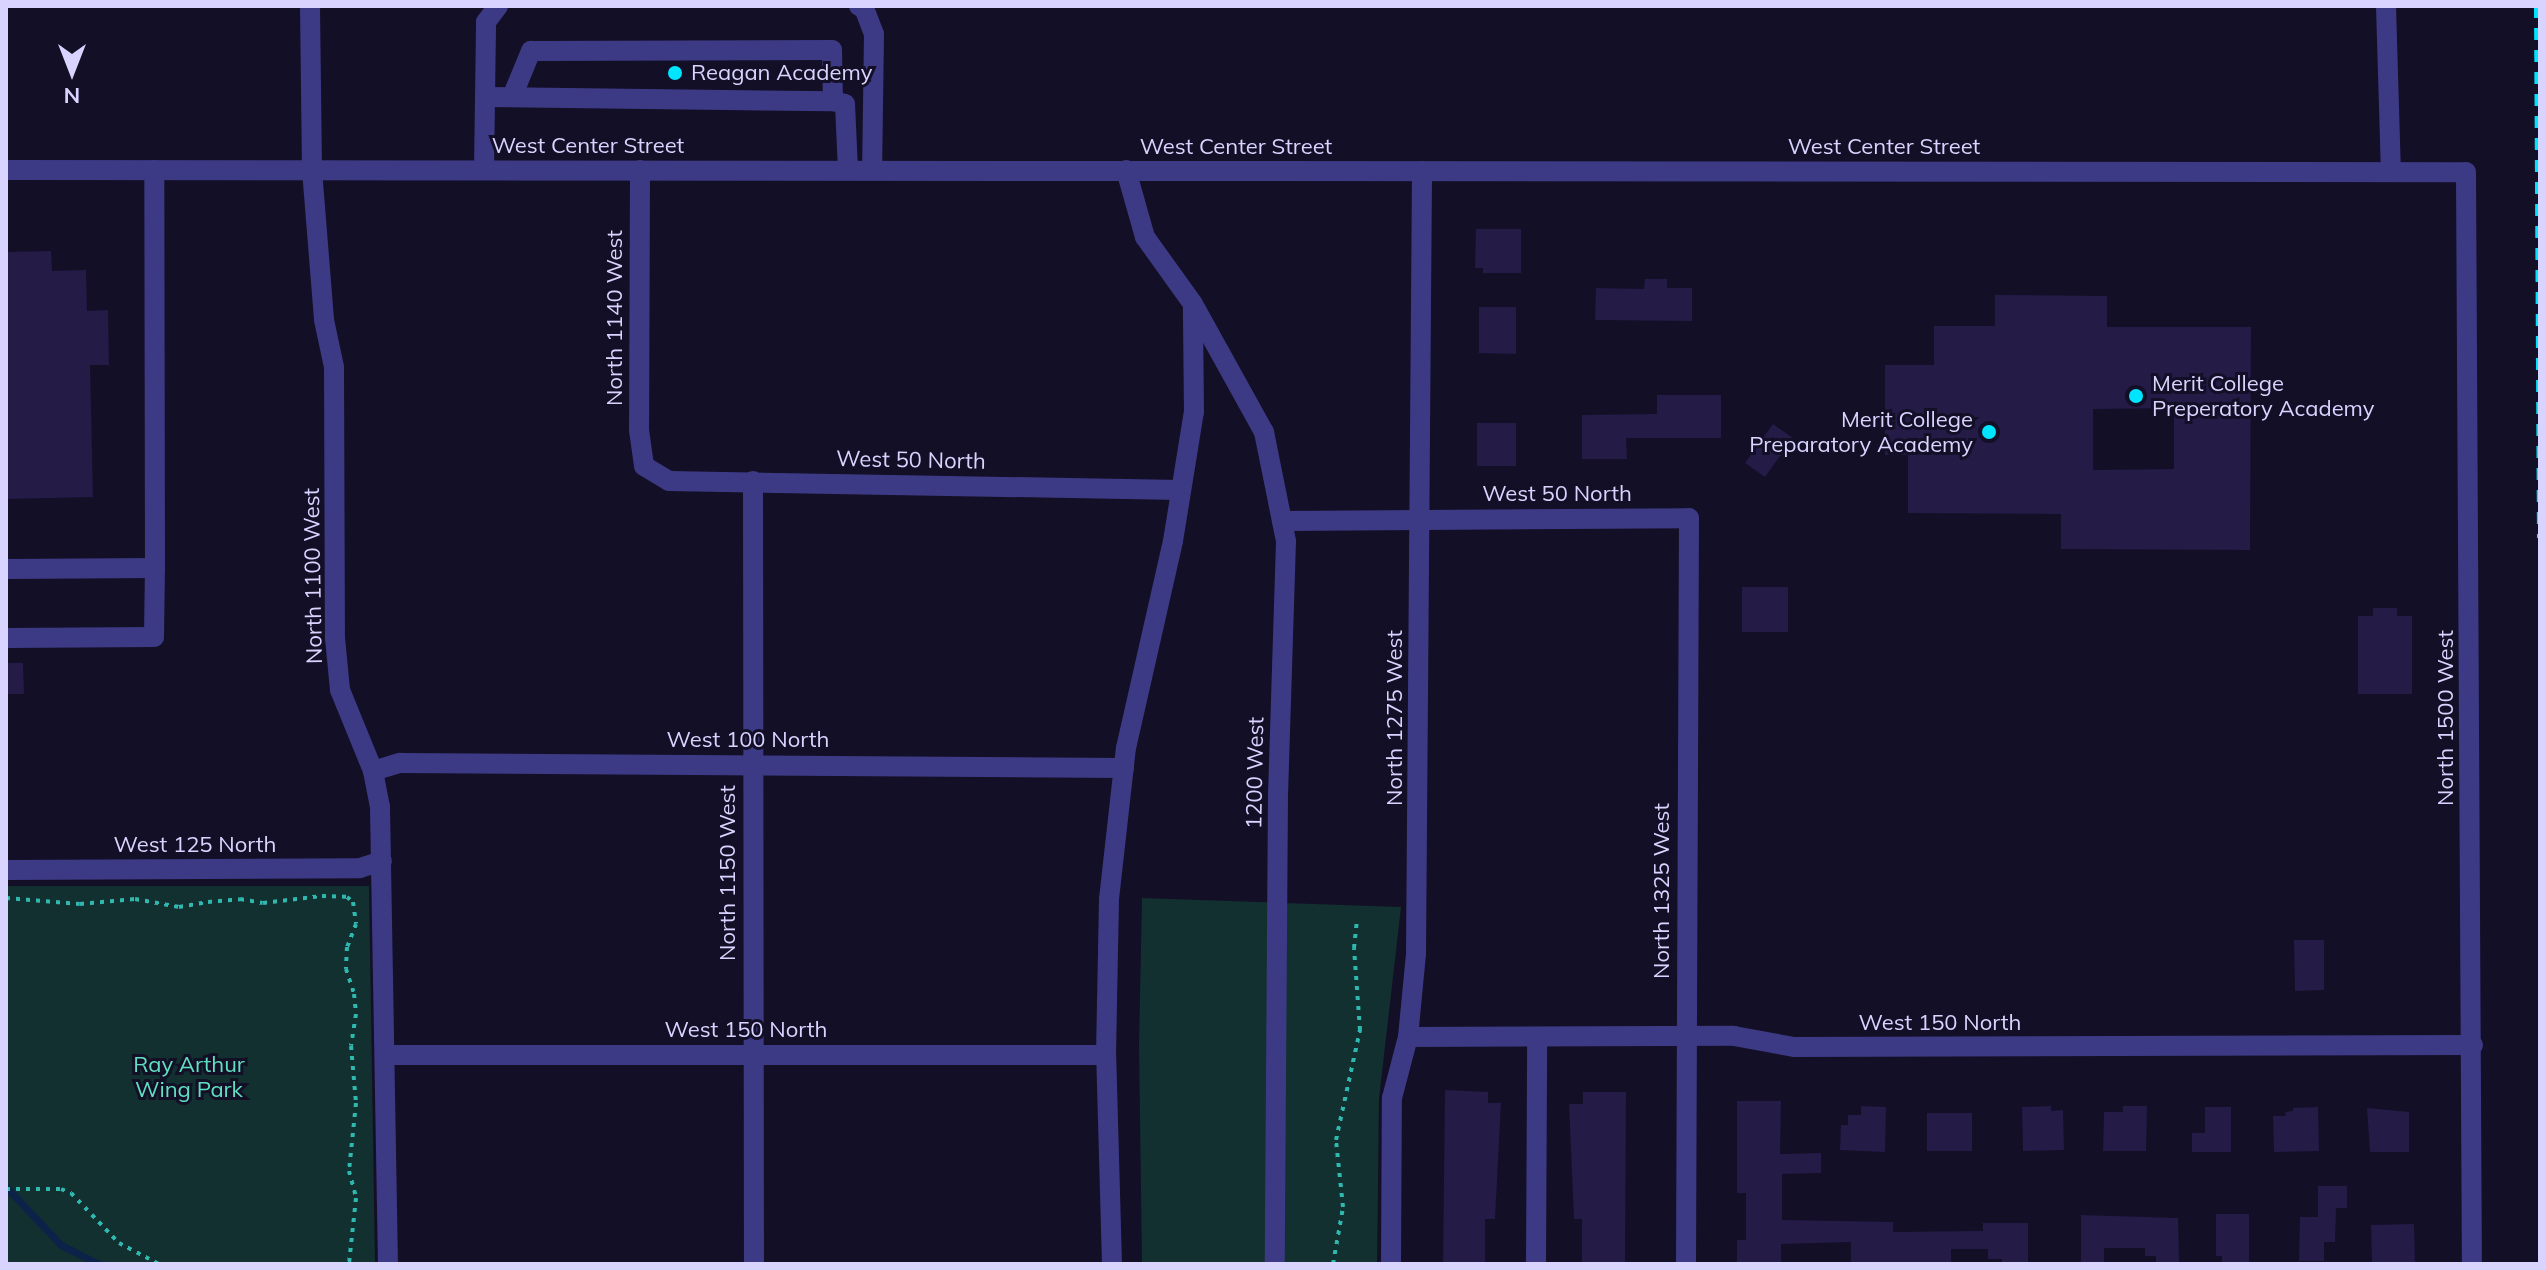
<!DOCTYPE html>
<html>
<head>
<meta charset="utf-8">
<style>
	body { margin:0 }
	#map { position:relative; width:2546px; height:1270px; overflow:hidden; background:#130f26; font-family:Mulish,sans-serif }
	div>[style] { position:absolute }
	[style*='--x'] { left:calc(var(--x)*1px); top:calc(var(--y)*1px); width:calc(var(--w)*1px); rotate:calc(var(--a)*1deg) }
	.green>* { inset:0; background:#12302f }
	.stream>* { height:7px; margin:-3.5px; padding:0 3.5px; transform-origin:3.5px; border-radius:3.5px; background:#0c2248 }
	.building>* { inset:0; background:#241b47 }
	.path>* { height:4px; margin-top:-2px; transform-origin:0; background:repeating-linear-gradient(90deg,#2fb8b0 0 4px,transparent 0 10px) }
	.minor>* { height:20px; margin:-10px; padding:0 10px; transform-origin:10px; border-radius:10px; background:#3d3a85 }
	.rail>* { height:6px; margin-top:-3px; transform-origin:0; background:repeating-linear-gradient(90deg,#00e5ff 0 12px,transparent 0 22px) }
	.dots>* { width:22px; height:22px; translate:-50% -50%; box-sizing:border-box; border:4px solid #130f26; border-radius:50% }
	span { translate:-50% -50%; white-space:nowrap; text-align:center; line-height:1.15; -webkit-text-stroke:6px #130f26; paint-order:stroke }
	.poi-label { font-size:22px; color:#d9d4ff }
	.left { translate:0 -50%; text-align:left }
	.right { translate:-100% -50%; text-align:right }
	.street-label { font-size:22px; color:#d9d4ff }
	.park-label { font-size:22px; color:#5fe0c0 }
	.frame { position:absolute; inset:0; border:8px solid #d9d4ff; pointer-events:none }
	.north { position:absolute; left:32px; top:32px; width:80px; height:80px; -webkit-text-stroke:6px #130f26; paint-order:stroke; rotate:180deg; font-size:22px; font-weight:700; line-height:32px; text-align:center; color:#d9d4ff }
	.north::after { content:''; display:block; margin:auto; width:28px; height:36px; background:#d9d4ff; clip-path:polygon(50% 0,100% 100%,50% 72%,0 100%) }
</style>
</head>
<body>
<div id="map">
	<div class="green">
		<div style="clip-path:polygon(6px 886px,369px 886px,375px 1264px,6px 1264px)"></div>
		<div style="clip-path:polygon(1142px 898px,1401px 907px,1379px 1099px,1377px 1264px,1142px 1264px,1139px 1046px)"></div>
	</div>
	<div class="stream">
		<div style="--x:6;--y:1187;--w:80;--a:46.5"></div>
		<div style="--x:61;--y:1245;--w:42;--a:26.6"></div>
	</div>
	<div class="building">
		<div style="clip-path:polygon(1476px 229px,1521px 229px,1521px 273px,1483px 273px,1483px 268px,1475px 268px)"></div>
		<div style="clip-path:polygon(51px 251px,52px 271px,86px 270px,87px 311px,108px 310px,109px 365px,90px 365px,93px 497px,6px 499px,6px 252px)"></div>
		<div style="clip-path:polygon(1645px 279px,1667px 279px,1667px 288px,1692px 288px,1692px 321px,1595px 320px,1596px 288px,1644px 289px)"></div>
		<div style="clip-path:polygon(evenodd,1995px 295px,2107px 296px,2107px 327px,2251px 327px,2250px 550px,2061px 549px,2061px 514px,1908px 513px,1908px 455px,1885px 455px,1885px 365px,1934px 365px,1934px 326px,1995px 326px,1995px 295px,2174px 408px,2174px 469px,2093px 470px,2093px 409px,2174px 408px)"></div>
		<div style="clip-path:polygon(1479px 307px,1516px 307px,1516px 354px,1479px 353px)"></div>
		<div style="clip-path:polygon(1657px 395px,1721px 395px,1721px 438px,1626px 438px,1627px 459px,1582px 459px,1582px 415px,1657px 414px)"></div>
		<div style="clip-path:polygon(1477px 423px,1516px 423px,1516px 466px,1477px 466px)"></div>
		<div style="clip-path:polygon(1773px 424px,1793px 438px,1765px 477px,1745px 463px)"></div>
		<div style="clip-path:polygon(1742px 587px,1788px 587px,1788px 632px,1742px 632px)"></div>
		<div style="clip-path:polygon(2373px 608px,2397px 608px,2397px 616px,2412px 616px,2412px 694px,2358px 694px,2358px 616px,2373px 616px)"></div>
		<div style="clip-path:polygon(6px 663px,23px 663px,24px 694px,6px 694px)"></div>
		<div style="clip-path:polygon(2294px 940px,2324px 940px,2324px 990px,2295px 991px)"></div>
		<div style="clip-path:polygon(1445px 1090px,1488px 1092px,1488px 1103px,1501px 1103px,1495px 1219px,1485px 1219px,1485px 1264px,1443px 1264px)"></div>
		<div style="clip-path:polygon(1583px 1092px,1626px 1092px,1625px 1264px,1582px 1264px,1582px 1219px,1574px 1219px,1569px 1104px,1583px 1104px)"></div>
		<div style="clip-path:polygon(1737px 1101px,1781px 1101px,1780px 1154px,1821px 1153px,1821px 1173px,1782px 1174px,1782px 1220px,1893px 1222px,1893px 1232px,1983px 1231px,1983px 1223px,2028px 1223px,2028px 1264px,2002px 1264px,2002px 1259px,1988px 1259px,1988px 1249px,1951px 1249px,1951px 1264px,1851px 1264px,1851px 1242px,1781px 1244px,1781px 1264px,1737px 1264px,1737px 1240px,1746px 1240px,1746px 1193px,1737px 1193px)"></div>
		<div style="clip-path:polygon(1861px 1106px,1886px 1107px,1885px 1152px,1840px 1150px,1841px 1125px,1848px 1125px,1848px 1115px,1861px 1115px)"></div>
		<div style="clip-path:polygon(2051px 1106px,2051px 1111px,2063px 1110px,2064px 1150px,2023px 1151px,2022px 1107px)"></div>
		<div style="clip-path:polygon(2123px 1106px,2147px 1106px,2146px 1151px,2103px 1151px,2104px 1112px,2123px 1112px)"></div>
		<div style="clip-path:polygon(2205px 1107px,2231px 1107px,2231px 1152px,2192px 1152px,2192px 1133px,2205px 1133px)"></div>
		<div style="clip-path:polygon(2318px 1107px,2319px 1151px,2274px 1152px,2273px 1116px,2286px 1116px,2285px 1112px,2293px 1111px,2293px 1108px)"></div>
		<div style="clip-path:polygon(2367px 1108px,2409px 1112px,2409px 1152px,2370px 1152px)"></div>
		<div style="clip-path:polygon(1927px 1113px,1972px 1113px,1972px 1151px,1927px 1151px)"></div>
		<div style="clip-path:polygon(2318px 1186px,2347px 1186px,2347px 1208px,2336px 1208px,2335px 1242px,2324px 1242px,2324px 1261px,2299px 1261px,2300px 1217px,2318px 1217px)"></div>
		<div style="clip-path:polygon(2216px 1214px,2249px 1214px,2249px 1264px,2222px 1264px,2222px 1256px,2216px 1256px)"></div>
		<div style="clip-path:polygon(2081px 1215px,2178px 1218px,2179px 1262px,2156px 1263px,2156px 1256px,2145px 1256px,2145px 1248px,2104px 1248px,2104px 1264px,2081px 1264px)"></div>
		<div style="clip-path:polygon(2414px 1224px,2415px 1264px,2372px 1264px,2371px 1225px)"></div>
	</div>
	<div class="path">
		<div style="--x:6;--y:898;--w:74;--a:4.6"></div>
		<div style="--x:80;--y:904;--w:55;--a:-5.2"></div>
		<div style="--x:135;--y:899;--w:45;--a:10.3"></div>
		<div style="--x:179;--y:907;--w:29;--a:-10"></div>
		<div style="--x:208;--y:902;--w:32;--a:-5"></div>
		<div style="--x:240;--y:899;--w:23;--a:10"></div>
		<div style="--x:263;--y:903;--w:59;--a:-6.8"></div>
		<div style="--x:322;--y:896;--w:25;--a:2"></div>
		<div style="--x:347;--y:897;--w:8;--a:40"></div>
		<div style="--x:353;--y:902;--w:22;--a:82"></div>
		<div style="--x:356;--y:924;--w:25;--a:111"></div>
		<div style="--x:347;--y:947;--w:22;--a:93"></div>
		<div style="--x:346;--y:969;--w:26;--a:72"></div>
		<div style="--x:354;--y:994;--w:20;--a:84"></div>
		<div style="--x:356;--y:1014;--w:32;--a:99"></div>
		<div style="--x:351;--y:1046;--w:57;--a:85"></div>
		<div style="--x:356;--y:1103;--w:68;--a:95.9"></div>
		<div style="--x:349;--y:1171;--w:28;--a:75"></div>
		<div style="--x:356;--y:1198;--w:66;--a:96.1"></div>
		<div style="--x:6;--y:1189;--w:55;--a:0"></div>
		<div style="--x:61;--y:1189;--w:11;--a:22"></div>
		<div style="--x:71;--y:1193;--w:69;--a:46.2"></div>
		<div style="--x:119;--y:1243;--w:45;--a:27.7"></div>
		<div style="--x:1333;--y:1264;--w:58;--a:-80"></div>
		<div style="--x:1343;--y:1207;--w:67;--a:-96"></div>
		<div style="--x:1336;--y:1140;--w:113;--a:-77.7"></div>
		<div style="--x:1360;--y:1030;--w:82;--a:-94.2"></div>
		<div style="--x:1354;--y:948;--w:28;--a:-84"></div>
	</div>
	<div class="minor">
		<div style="--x:310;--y:6;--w:164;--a:89.3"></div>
		<div style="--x:312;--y:170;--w:150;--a:85.4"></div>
		<div style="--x:324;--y:320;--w:48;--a:78"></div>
		<div style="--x:334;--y:367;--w:271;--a:89.8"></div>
		<div style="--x:335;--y:638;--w:52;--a:84.5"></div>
		<div style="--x:340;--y:690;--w:87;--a:67.8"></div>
		<div style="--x:373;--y:771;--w:37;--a:79"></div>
		<div style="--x:380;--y:807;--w:457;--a:89"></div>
		<div style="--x:859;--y:6;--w:5;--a:22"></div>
		<div style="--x:864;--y:8;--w:28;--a:69"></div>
		<div style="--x:874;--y:34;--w:136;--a:90.8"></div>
		<div style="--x:2386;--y:6;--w:166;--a:88.3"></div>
		<div style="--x:485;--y:97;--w:348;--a:0.7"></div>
		<div style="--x:833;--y:101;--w:12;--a:14"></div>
		<div style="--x:845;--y:104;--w:66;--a:87.4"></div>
		<div style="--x:512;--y:97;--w:50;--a:-67.6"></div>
		<div style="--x:531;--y:51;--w:301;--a:-0.2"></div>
		<div style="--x:832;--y:50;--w:51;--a:88.9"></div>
		<div style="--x:6;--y:170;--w:2460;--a:0.05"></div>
		<div style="--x:2466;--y:172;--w:1092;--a:89.69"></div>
		<div style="--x:484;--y:170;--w:148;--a:-89.2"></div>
		<div style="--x:486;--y:22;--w:20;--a:-53"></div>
		<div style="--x:640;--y:170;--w:260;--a:90.2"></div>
		<div style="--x:639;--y:430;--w:36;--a:82"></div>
		<div style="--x:644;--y:466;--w:29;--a:31"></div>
		<div style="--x:669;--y:481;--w:512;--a:1.01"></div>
		<div style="--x:1126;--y:170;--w:70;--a:74.2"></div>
		<div style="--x:1145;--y:237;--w:82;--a:54.4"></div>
		<div style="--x:1193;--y:304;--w:146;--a:61"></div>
		<div style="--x:1264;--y:432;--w:111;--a:78.6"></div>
		<div style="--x:1286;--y:541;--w:252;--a:91.8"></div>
		<div style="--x:1278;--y:793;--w:471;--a:90.4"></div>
		<div style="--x:753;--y:481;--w:783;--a:89.93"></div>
		<div style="--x:1282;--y:521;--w:407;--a:-0.4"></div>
		<div style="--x:1689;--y:518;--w:746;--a:90.23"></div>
		<div style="--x:6;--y:569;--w:149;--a:-0.4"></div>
		<div style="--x:155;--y:568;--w:398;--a:-90.1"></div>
		<div style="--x:6;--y:638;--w:148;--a:-0.4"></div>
		<div style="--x:154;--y:637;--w:69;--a:-89.2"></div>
		<div style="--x:373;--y:771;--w:28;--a:-17"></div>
		<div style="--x:400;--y:763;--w:724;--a:0.4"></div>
		<div style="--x:6;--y:870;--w:354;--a:-0.3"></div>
		<div style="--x:360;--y:868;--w:23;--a:-18"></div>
		<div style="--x:1408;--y:1037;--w:326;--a:-0.2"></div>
		<div style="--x:1734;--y:1036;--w:61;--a:10.4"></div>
		<div style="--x:1794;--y:1047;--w:679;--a:-0.17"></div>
		<div style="--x:387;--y:1055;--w:719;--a:0"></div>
		<div style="--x:1112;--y:1264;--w:209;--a:-91.6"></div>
		<div style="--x:1106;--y:1055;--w:156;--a:-88.9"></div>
		<div style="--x:1109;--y:899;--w:152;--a:-83.6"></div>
		<div style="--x:1126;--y:748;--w:212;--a:-77.2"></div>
		<div style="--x:1173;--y:541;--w:131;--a:-80.8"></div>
		<div style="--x:1194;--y:412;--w:104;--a:-90.6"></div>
		<div style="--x:1391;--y:1264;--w:166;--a:-89.7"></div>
		<div style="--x:1392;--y:1098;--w:63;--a:-75.3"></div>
		<div style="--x:1408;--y:1037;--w:83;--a:-84.5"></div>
		<div style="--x:1416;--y:954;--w:783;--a:-89.56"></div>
		<div style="--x:1536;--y:1264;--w:227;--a:-89.7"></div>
	</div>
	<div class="rail">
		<div style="--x:2537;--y:6;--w:532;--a:89.68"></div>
	</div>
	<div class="dots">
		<div style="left:675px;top:73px;background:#00e5ff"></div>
		<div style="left:2136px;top:396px;background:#00e5ff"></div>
		<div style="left:1989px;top:432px;background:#00e5ff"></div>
	</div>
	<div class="poi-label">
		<span class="left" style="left:691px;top:73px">Reagan Academy</span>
		<span class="left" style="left:2152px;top:396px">Merit College<br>Preperatory Academy</span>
		<span class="right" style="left:1973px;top:432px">Merit College<br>Preparatory Academy</span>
	</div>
	<div class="street-label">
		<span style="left:588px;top:146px">West Center Street</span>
		<span style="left:1236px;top:147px">West Center Street</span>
		<span style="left:1884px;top:147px">West Center Street</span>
		<span style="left:615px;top:318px;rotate:-90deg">North 1140 West</span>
		<span style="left:911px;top:460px;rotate:1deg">West 50 North</span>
		<span style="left:1557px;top:494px">West 50 North</span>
		<span style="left:313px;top:576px;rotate:-91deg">North 1100 West</span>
		<span style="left:1395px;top:718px;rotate:-90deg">North 1275 West</span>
		<span style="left:2446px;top:718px;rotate:-90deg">North 1500 West</span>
		<span style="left:748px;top:740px">West 100 North</span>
		<span style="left:1255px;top:773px;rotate:-89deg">1200 West</span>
		<span style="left:195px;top:845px">West 125 North</span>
		<span style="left:728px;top:873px;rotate:-90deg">North 1150 West</span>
		<span style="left:1662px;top:891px;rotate:-90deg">North 1325 West</span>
		<span style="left:1940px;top:1023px">West 150 North</span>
		<span style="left:746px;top:1030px">West 150 North</span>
	</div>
	<div class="park-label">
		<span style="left:189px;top:1077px">Ray Arthur<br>Wing Park</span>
	</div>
	<div class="frame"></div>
	<div class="north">N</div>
</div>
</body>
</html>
